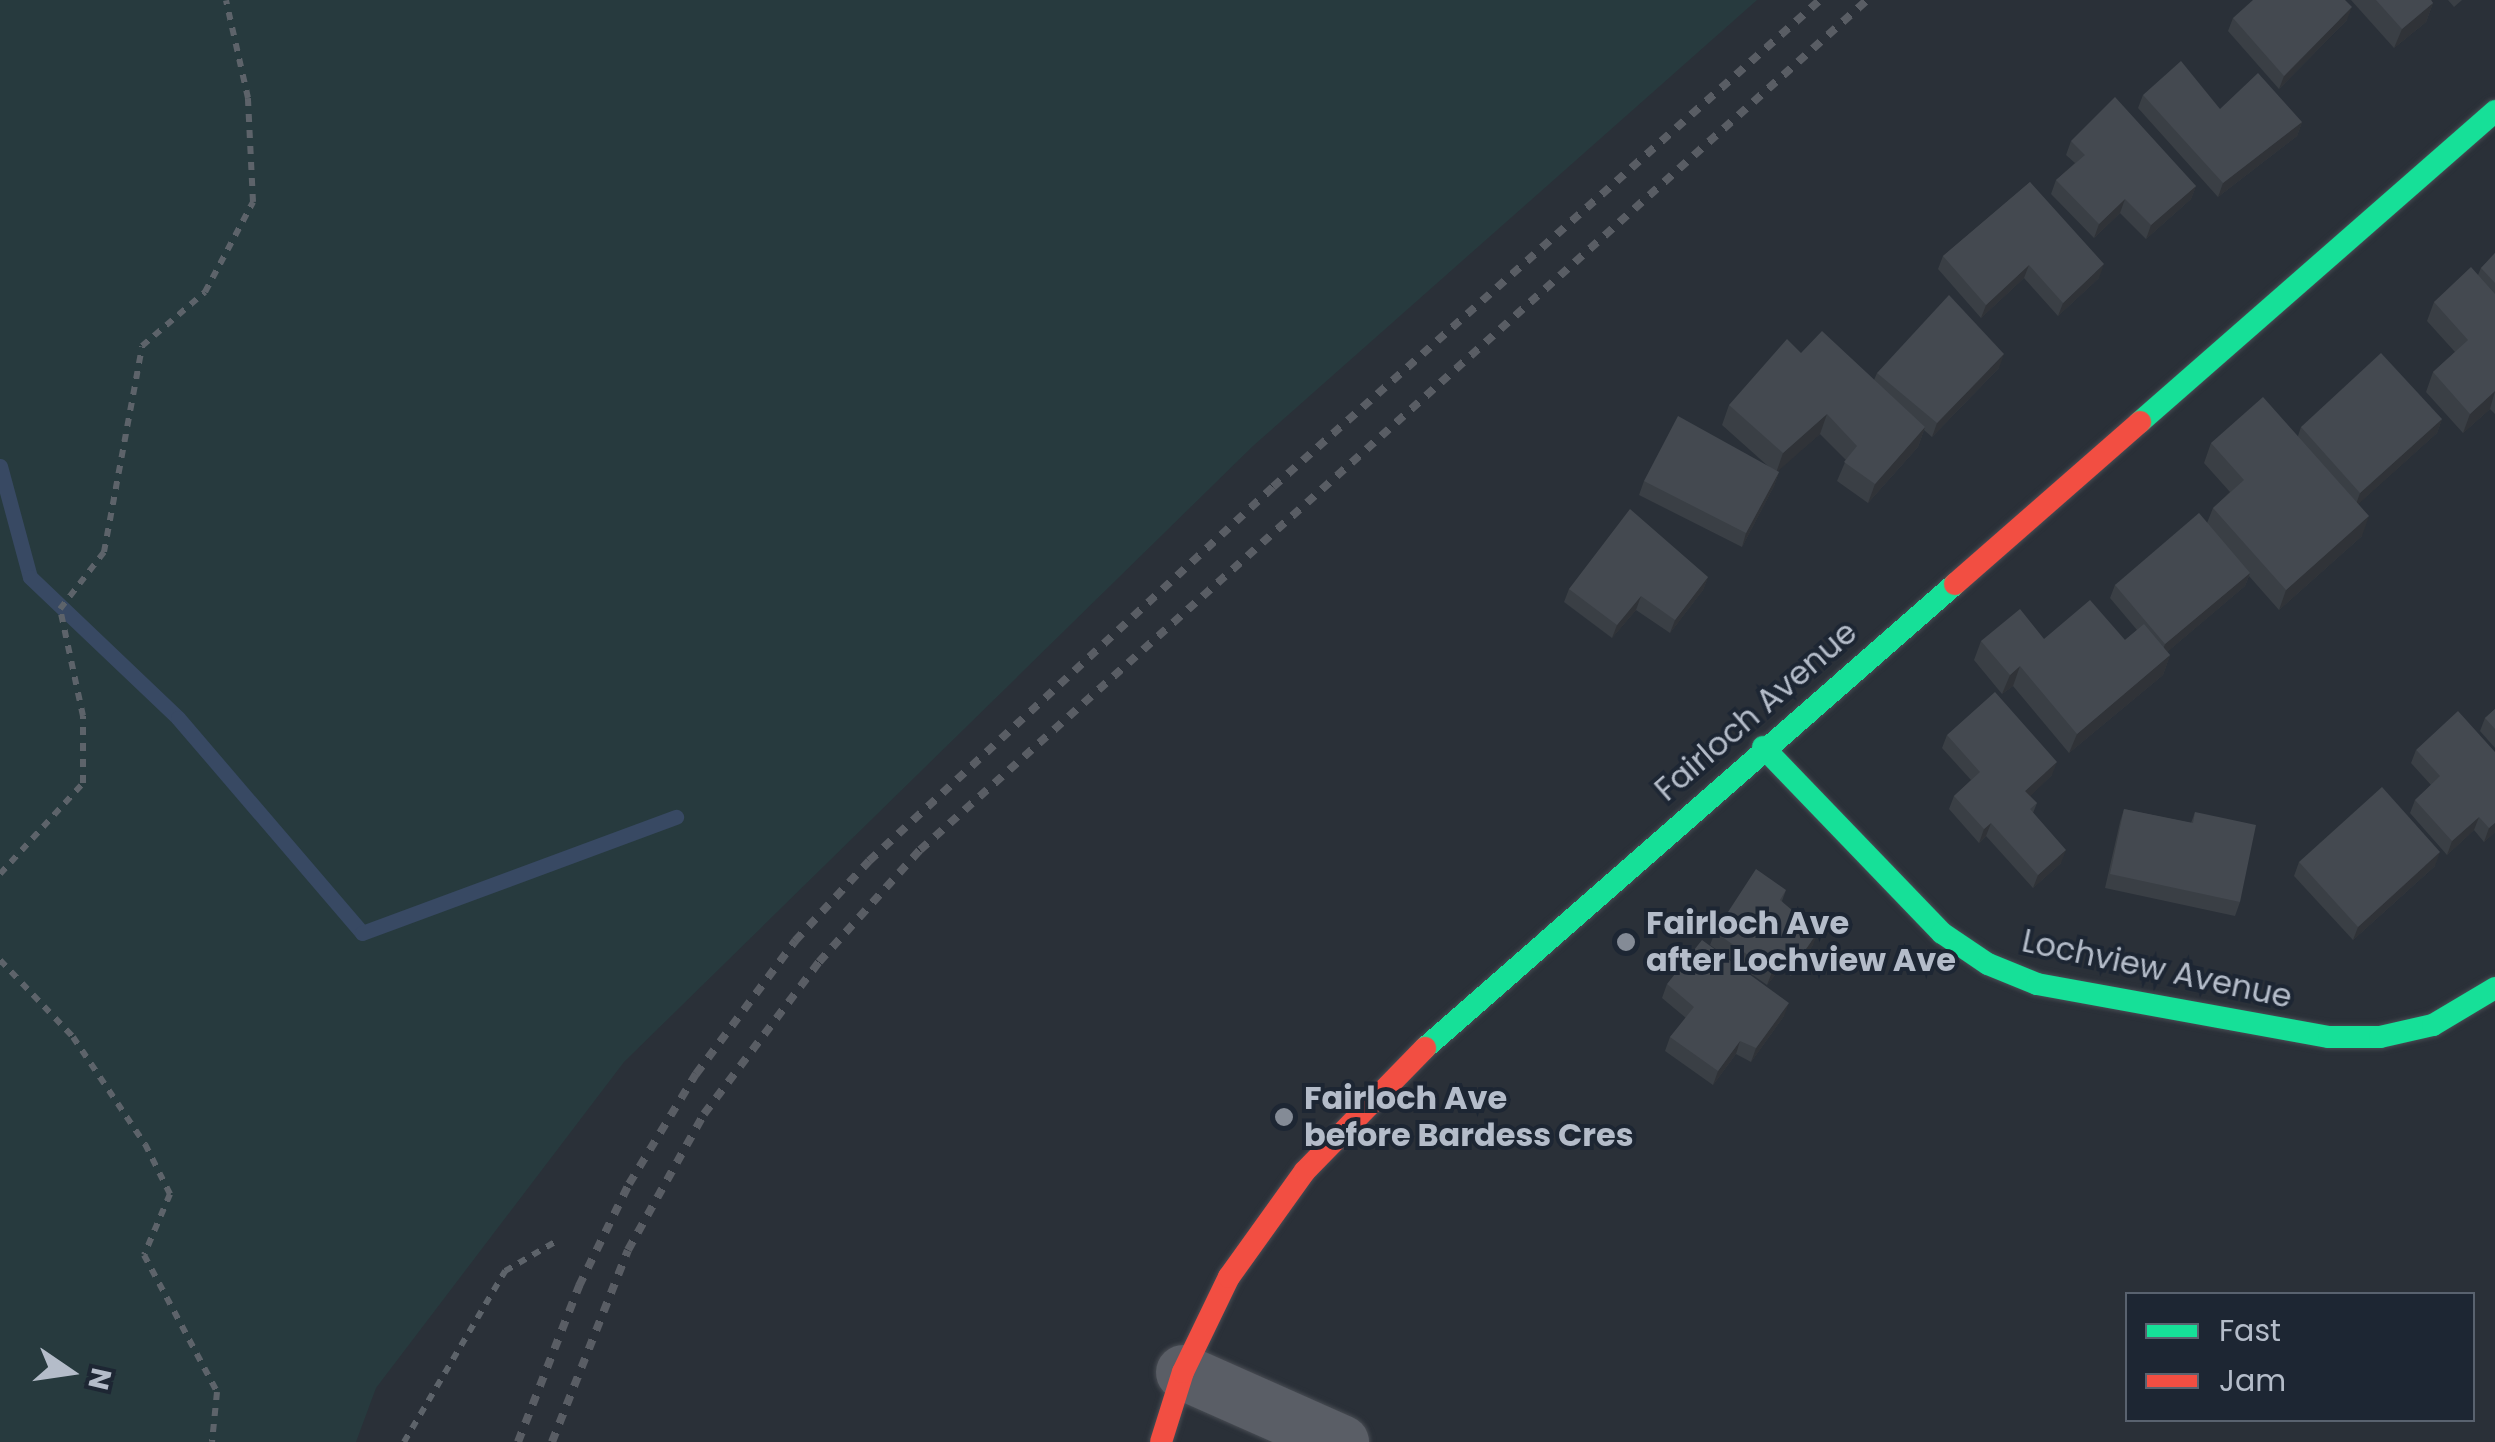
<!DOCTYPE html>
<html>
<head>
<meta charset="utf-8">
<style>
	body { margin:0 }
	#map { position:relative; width:2495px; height:1442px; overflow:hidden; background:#2a3038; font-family:Poppins,sans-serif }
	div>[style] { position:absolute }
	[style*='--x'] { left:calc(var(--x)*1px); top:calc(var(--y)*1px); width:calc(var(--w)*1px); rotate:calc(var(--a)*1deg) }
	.green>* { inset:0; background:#273a3e }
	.stream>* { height:15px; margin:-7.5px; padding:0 7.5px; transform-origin:7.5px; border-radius:7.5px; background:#384963 }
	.path>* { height:6px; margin-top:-3px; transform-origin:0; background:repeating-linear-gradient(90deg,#5d636a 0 8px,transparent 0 16px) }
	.roads { filter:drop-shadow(0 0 2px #484c53) drop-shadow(0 0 2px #484c53) }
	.street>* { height:55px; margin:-27.5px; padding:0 27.5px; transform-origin:27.5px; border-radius:27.5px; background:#5a5e66 }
	.fast>* { height:22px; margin:-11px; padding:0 11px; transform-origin:11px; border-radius:11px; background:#16e098 }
	.jam>* { height:22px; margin:-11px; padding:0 11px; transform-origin:11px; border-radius:11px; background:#f24e42 }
	.rail>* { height:8px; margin-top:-4px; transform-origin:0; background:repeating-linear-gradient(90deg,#595d64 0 10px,transparent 0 20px) }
	.wall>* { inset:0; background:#3a3f45 }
	.shaded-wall>* { inset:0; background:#303338 }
	.building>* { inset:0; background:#444950 }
	.dots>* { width:28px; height:28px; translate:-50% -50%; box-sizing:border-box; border:5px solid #1d2633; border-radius:50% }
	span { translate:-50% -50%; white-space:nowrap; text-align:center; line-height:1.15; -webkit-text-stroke:8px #1d2633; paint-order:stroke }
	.street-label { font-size:32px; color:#b4bcc9 }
	.poi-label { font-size:32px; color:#b4bcc9; font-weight:700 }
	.left { translate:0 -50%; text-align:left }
	.legend { position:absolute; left:2125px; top:1292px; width:350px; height:130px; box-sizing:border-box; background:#1d2633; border:2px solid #59626f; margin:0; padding:12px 18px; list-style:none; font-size:30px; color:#b4bcc9 }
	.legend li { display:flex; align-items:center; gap:20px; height:50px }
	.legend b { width:50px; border:2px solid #59626f }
	.north { position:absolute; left:20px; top:1322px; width:100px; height:100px; -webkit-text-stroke:8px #1d2633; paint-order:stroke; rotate:103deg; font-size:28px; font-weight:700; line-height:40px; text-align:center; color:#b4bcc9 }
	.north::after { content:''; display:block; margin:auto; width:35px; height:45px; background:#b4bcc9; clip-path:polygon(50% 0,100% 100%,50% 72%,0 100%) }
</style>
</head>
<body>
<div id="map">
	<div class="green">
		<div style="clip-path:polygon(0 0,1757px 0,1253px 446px,624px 1062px,376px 1388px,356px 1442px,0 1442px)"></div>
	</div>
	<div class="stream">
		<div style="--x:0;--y:466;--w:115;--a:74.9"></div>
		<div style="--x:30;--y:577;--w:204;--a:43.6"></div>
		<div style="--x:178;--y:718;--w:283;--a:49.4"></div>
		<div style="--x:362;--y:933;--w:335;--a:-20.3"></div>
	</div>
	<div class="path">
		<div style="--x:0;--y:874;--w:123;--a:-47.6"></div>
		<div style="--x:83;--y:783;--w:67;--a:-90"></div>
		<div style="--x:83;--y:716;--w:109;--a:-102.1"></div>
		<div style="--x:60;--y:609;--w:72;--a:-52.3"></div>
		<div style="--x:104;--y:552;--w:209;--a:-79.5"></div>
		<div style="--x:142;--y:346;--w:83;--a:-40.6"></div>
		<div style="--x:205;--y:292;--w:102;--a:-61.9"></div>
		<div style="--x:253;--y:202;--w:104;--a:-92.8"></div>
		<div style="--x:248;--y:98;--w:100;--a:-102.7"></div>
		<div style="--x:0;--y:960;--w:106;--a:46.5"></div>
		<div style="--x:73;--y:1037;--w:129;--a:56.1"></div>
		<div style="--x:145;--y:1144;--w:56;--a:63.4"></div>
		<div style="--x:170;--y:1194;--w:66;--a:113.1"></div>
		<div style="--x:144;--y:1255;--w:155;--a:61.9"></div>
		<div style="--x:217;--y:1392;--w:50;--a:95.7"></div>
		<div style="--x:404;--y:1442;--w:199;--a:-59.4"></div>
		<div style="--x:505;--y:1271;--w:58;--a:-30.1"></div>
	</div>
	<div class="roads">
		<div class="street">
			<div style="--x:1183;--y:1372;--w:173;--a:23.9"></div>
		</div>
		<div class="fast">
			<div style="--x:2140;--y:422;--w:472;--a:-41.2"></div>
			<div style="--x:1763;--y:747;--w:258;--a:46.1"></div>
			<div style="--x:1942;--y:933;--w:55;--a:34"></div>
			<div style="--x:1988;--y:964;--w:53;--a:22.2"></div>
			<div style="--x:2037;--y:984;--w:297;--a:10.3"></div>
			<div style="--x:2329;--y:1037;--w:51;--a:0"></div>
			<div style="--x:2380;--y:1037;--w:54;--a:-12.8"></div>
			<div style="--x:2433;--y:1025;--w:72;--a:-30.8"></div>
			<div style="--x:1425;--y:1048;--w:704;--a:-41.2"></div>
		</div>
		<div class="jam">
			<div style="--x:1955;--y:584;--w:246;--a:-41.2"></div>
			<div style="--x:1161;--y:1442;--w:73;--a:-72.6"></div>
			<div style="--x:1183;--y:1372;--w:106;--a:-64.2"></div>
			<div style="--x:1229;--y:1277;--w:130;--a:-54.4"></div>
			<div style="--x:1305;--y:1171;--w:172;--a:-45.7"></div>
		</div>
	</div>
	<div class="rail">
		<div style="--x:518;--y:1442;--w:168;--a:-68.6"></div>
		<div style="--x:579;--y:1286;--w:114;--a:-63.9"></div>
		<div style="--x:629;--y:1184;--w:129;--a:-58.7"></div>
		<div style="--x:696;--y:1074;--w:166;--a:-53.3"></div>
		<div style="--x:795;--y:941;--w:109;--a:-47.2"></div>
		<div style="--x:869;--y:861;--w:551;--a:-42.79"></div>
		<div style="--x:1273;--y:487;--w:732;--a:-41.68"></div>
		<div style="--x:552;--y:1442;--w:206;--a:-68.4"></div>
		<div style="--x:628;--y:1250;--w:156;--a:-60.8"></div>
		<div style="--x:704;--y:1114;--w:191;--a:-52.9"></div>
		<div style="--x:819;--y:962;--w:151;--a:-48"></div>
		<div style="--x:920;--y:850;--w:1273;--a:-41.91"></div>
	</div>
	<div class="wall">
		<div style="clip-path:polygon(2351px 0,2431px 0,2433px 3px,2426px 22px,2394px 48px)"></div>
		<div style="clip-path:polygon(2448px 0,2462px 0,2454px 7px)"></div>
		<div style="clip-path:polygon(2233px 18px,2347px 20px,2279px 89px,2228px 31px)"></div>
		<div style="clip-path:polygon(2143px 95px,2220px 109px,2302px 122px,2297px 136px,2218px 197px,2138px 108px)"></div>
		<div style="clip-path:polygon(2071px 141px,2196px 186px,2191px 199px,2146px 239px,2120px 213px,2094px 238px,2051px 194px,2056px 180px,2075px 163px,2066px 155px)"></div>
		<div style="clip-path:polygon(2030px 182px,2099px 278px,2058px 316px,2024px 278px,1981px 318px,1938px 269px,1943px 256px)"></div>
		<div style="clip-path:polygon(2495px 253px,2495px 414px,2490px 409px,2463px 433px,2426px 392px,2433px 372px,2455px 352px,2427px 321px,2434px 302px,2478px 275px,2481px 268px)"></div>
		<div style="clip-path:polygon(1999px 368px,1932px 437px,1924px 430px,1918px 447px,1868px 503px,1837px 481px,1846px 460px,1820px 434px,1777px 471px,1779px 472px,1774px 486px,1742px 547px,1639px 495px,1644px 481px,1769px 467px,1722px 425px,1729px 405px,1874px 380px,1877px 373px)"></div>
		<div style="clip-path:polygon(2442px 419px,2437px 433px,2358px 504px,2362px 536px,2279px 610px,2249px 576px,2245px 586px,2167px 652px,2170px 655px,2163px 675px,2069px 753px,2013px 686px,2002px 694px,1974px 660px,1981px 641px,2044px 639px,2125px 640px,2137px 630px,2110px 598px,2115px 585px,2207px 523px,2213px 508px,2230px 492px,2204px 463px,2211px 443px,2298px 436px,2301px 427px)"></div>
		<div style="clip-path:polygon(1708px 577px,1703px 590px,1670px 633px,1636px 610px,1612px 638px,1564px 602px,1569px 589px)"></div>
		<div style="clip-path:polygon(2495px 709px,2495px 748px,2480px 731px,2485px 718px)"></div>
		<div style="clip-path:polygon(1947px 735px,2052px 775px,2030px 796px,2037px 803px,2033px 813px,2061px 863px,2033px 888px,1986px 836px,1979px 843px,1949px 809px,1954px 796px,1971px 780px,1942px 748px)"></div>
		<div style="clip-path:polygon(2416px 750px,2495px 832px,2484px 842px,2474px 830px,2447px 855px,2410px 813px,2415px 800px,2431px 785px,2411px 763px)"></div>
		<div style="clip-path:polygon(2124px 809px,2191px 823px,2195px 812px,2240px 902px,2235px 916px,2105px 888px,2120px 822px)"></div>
		<div style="clip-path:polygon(2299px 862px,2435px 866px,2353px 940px,2294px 876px)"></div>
		<div style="clip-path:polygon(1786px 890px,1782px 901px,1813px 945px,1791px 976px,1780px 969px,1767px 985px,1710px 945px,1715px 932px)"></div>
		<div style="clip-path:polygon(1667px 984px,1784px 1016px,1751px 1062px,1736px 1054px,1713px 1085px,1665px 1051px,1670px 1037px,1686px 1018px,1662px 998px)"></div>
	</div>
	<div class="shaded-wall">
		<div style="clip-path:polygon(2433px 3px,2426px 22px,2394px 48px,2402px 29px)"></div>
		<div style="clip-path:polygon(2352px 7px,2347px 20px,2279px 89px,2284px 76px)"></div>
		<div style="clip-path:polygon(2302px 122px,2297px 136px,2218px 197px,2223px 183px)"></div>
		<div style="clip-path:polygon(2196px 186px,2191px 199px,2146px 239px,2151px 225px)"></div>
		<div style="clip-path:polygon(2125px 199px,2120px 213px,2094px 238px,2099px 224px)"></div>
		<div style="clip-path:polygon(2104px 264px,2099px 278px,2058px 316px,2063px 303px)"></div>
		<div style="clip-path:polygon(2029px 265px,2024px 278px,1981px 318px,1986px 305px)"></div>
		<div style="clip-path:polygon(2004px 354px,1999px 368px,1932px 437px,1937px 423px)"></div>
		<div style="clip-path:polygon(2495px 391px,2490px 409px,2463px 433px,2470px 414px)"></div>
		<div style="clip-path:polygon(1827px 414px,1820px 434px,1776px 473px,1783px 453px)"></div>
		<div style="clip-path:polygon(2442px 419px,2437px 433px,2355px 507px,2360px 493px)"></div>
		<div style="clip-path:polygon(1925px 427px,1918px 447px,1868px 503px,1875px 484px)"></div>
		<div style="clip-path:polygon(1779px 472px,1774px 486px,1742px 547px,1746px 533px)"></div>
		<div style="clip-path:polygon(2369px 516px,2362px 536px,2279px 610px,2286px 590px)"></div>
		<div style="clip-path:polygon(2250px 573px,2245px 586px,2160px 658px,2165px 644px)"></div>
		<div style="clip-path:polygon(1708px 577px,1703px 590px,1670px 633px,1675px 620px)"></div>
		<div style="clip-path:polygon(1641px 596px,1636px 610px,1612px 638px,1617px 625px)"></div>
		<div style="clip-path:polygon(2170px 655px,2163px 675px,2069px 753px,2077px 734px)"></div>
		<div style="clip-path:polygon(2020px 666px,2013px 686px,2002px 694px,2010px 675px)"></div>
		<div style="clip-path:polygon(2057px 762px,2052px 775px,2021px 805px,2025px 791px)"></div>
		<div style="clip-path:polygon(2479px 817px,2474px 830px,2447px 855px,2452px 841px)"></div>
		<div style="clip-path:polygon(1991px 823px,1986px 836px,1979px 843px,1984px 829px)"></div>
		<div style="clip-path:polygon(2495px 823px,2495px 832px,2484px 842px,2489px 828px)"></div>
		<div style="clip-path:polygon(2066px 850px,2061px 863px,2033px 888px,2038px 875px)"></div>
		<div style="clip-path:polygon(2440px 852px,2435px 866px,2353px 940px,2358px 927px)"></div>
		<div style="clip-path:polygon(1818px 932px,1813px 945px,1791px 976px,1796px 963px)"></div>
		<div style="clip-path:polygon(1785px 955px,1780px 969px,1767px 985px,1772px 972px)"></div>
		<div style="clip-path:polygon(1789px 1003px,1784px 1016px,1751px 1062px,1756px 1048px)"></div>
		<div style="clip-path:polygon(1740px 1041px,1736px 1054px,1713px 1085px,1718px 1071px)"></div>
	</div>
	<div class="building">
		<div style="clip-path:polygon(2253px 0,2345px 0,2352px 7px,2284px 76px,2233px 18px)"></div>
		<div style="clip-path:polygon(2376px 0,2431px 0,2433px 3px,2402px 29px)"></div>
		<div style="clip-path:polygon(2181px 61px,2220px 109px,2258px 73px,2302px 122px,2223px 183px,2143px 95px)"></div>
		<div style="clip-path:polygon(2115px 97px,2196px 186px,2151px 225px,2125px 199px,2099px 224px,2056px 180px,2085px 155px,2071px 141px)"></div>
		<div style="clip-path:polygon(2030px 182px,2104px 264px,2063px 303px,2029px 265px,1986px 305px,1943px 256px)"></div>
		<div style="clip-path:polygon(2495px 253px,2495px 283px,2481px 268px)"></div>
		<div style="clip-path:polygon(2471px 267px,2495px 294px,2495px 391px,2470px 414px,2433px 372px,2468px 340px,2434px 302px)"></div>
		<div style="clip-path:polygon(1949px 295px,2004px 354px,1937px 423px,1877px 373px)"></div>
		<div style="clip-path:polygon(1822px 331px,1925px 427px,1875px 484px,1844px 462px,1857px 446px,1827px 414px,1783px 453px,1729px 405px,1787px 339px,1801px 353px)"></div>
		<div style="clip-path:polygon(2381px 353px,2442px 419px,2360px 493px,2301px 427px)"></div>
		<div style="clip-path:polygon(2263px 397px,2369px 516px,2286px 590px,2213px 508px,2244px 480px,2211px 443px)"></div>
		<div style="clip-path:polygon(1678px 416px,1779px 472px,1746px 533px,1644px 481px)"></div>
		<div style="clip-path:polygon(1630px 509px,1708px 577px,1675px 620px,1641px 596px,1617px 625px,1569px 589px)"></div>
		<div style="clip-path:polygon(2199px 513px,2250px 573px,2165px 644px,2115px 585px)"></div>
		<div style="clip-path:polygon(2090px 600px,2125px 640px,2144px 624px,2170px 655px,2077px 734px,2020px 666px,2010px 675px,1981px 641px,2020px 609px,2044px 639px)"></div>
		<div style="clip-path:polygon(1995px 692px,2057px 762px,2025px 791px,2037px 803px,2030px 809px,2066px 850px,2038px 875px,1991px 823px,1984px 829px,1954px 796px,1980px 772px,1947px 735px)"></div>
		<div style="clip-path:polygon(2495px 709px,2495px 729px,2485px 718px)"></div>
		<div style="clip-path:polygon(2458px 711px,2495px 752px,2495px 823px,2489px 828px,2479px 817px,2452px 841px,2415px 800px,2440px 776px,2416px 750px)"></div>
		<div style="clip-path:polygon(2382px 787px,2440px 852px,2358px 927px,2299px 862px)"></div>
		<div style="clip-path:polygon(2124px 809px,2193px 823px,2195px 812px,2256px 825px,2240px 902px,2110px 874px)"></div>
		<div style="clip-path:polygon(1756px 869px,1786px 890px,1780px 900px,1818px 932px,1796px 963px,1785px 955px,1772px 972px,1715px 932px)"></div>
		<div style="clip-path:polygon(1702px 940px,1789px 1003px,1756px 1048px,1740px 1041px,1718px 1071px,1670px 1037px,1694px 1007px,1667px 984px)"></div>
	</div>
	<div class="dots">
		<div style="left:1626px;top:942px;background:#848b96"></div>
		<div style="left:1284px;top:1117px;background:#848b96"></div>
	</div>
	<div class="street-label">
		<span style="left:1756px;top:711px;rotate:-41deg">Fairloch Avenue</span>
		<span style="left:2157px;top:969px;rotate:12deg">Lochview Avenue</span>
	</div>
	<div class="poi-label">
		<span class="left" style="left:1646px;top:942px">Fairloch Ave<br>after Lochview Ave</span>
		<span class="left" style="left:1304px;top:1117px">Fairloch Ave<br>before Bardess Cres</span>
	</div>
	<ul class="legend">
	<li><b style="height:12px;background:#16e098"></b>Fast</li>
	<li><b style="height:12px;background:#f24e42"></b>Jam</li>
	</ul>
	<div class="north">N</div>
</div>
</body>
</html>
